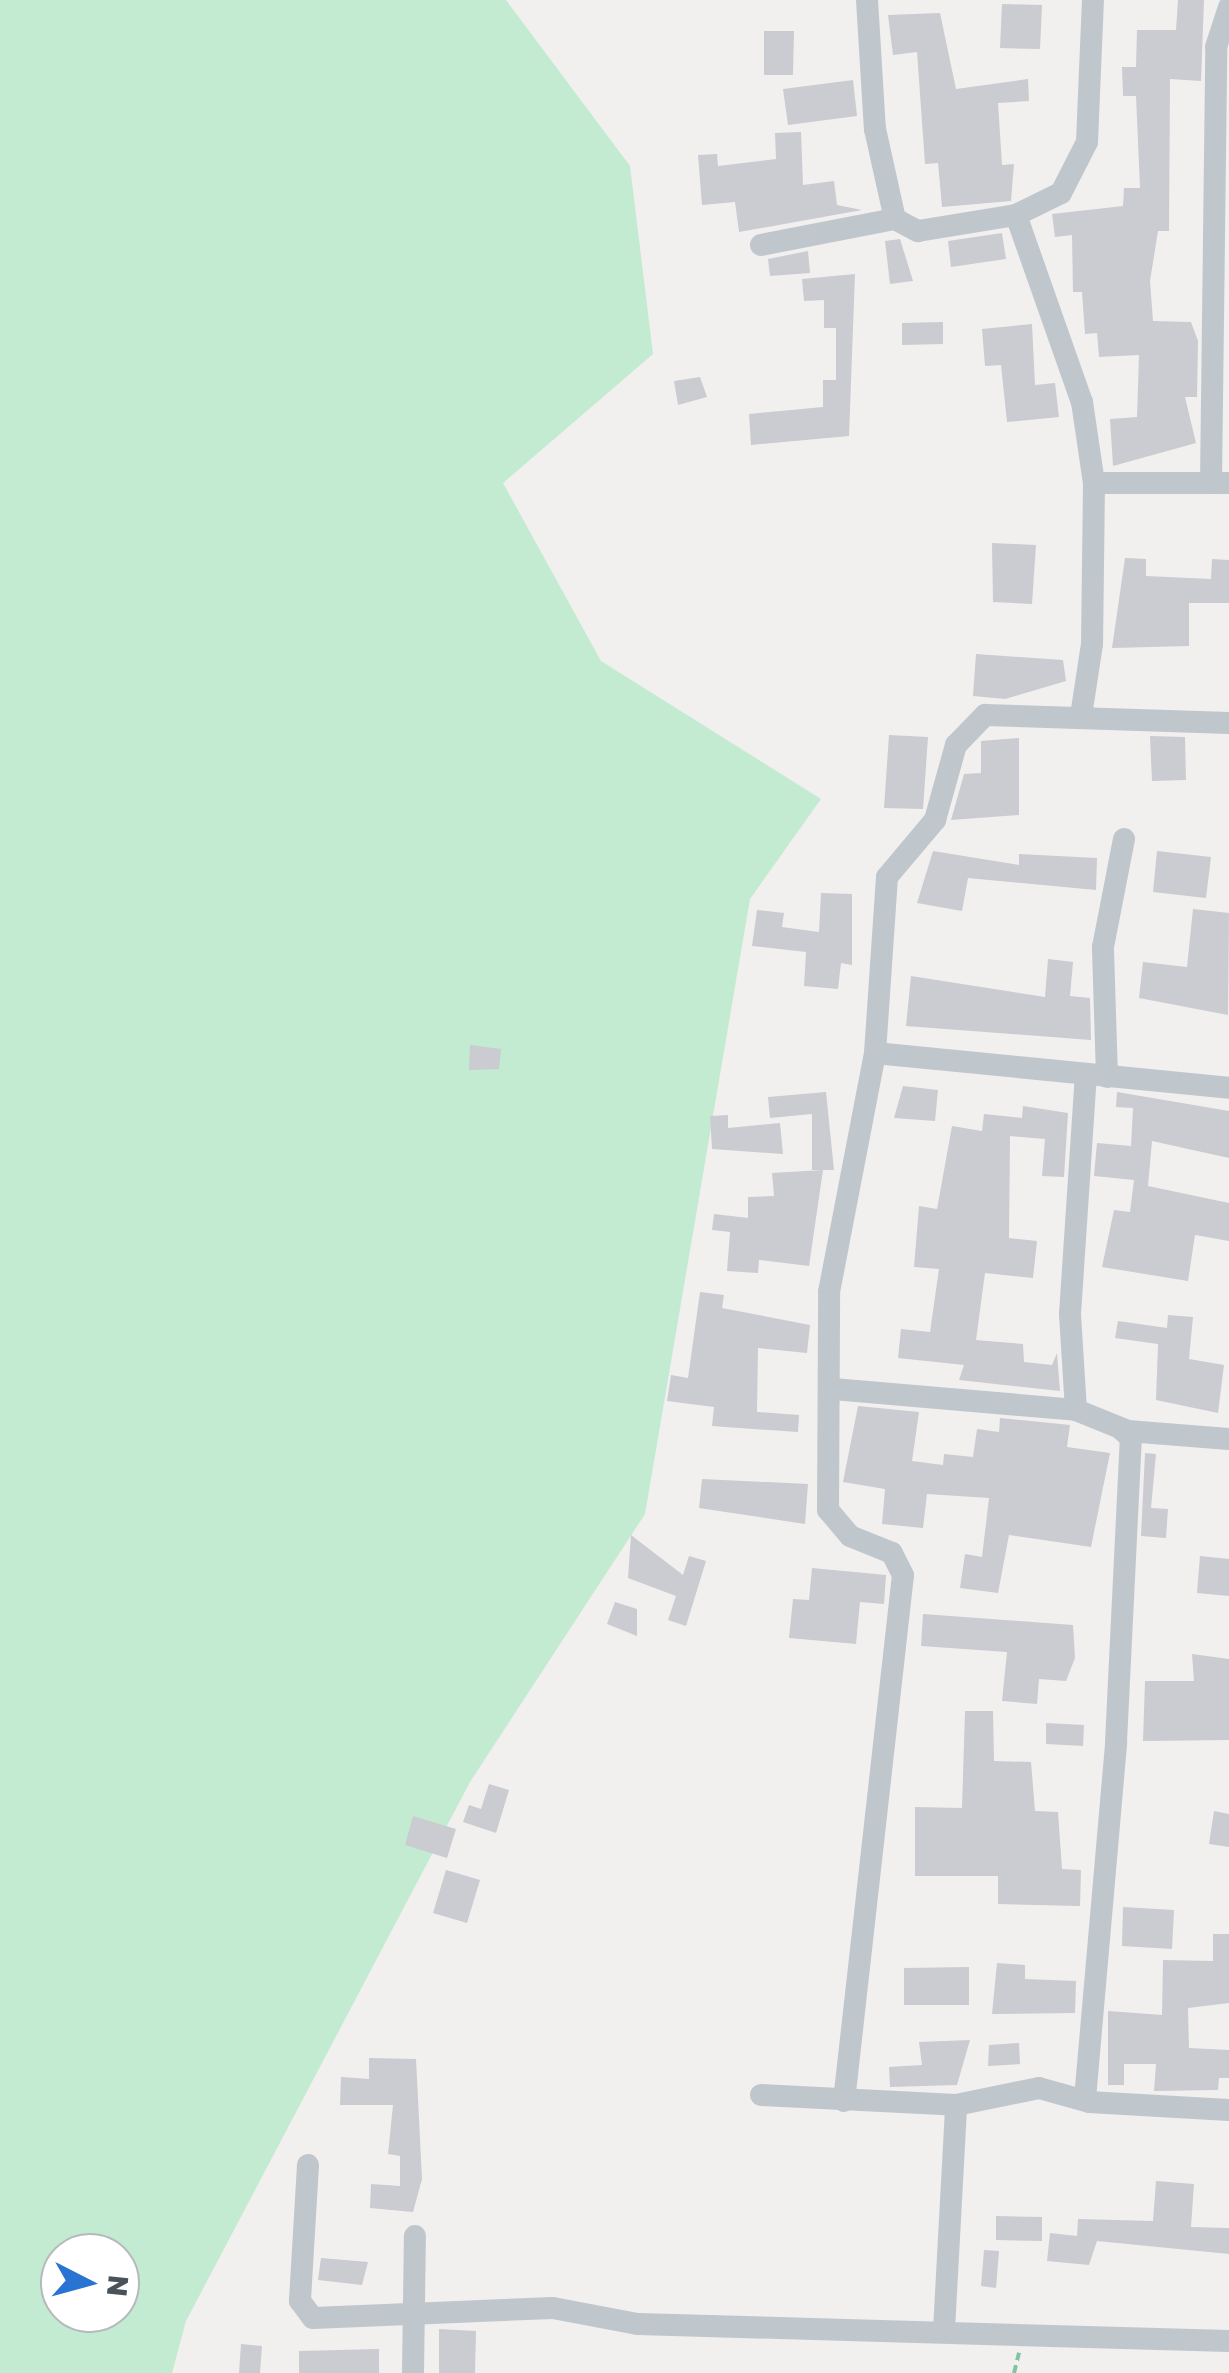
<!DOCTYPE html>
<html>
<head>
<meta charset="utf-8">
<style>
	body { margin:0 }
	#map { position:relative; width:1229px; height:2373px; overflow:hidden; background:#f2efef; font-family:"Golos Text",sans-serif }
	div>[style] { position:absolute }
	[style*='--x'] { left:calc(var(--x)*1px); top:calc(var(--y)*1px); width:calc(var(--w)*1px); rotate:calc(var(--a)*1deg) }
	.green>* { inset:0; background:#c2ebd1 }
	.building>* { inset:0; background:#caccd1 }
	.path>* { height:4px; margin-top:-2px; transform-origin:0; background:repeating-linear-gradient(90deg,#7dc6a1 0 8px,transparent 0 13px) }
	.minor>* { height:22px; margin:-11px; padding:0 11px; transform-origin:11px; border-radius:11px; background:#bfc7cd }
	span { translate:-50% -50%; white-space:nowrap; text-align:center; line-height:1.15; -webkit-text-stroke:8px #fff; paint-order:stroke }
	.north { position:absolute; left:40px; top:2233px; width:100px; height:100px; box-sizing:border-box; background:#fff; border:2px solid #b6babd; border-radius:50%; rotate:96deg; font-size:28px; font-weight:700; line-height:40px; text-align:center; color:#49535b }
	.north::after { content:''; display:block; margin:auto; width:35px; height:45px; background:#2974d2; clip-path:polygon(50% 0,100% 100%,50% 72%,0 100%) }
</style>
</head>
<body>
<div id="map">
	<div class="green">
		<div style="clip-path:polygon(evenodd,0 0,506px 0,630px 166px,653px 354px,503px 483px,601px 661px,821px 799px,750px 899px,645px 1514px,470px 1782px,186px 2321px,172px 2373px,0 2373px,0 0,60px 2253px,120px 2253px,120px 2313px,60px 2313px,60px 2253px)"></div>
	</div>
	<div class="building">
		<div style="clip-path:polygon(1178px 0,1204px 0,1201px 81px,1170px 79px,1169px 231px,1158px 231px,1150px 281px,1153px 321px,1191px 322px,1198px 341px,1197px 397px,1185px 397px,1196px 443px,1113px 466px,1110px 419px,1137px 417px,1139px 355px,1099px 357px,1097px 333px,1085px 334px,1082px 292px,1073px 292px,1072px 235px,1055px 237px,1052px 214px,1123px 206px,1124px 188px,1140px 188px,1136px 96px,1123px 96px,1122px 67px,1136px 67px,1137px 30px,1176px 30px)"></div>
		<div style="clip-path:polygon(1002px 4px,1042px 5px,1040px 49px,1000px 48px)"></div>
		<div style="clip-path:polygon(940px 13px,956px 89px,1028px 79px,1029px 101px,998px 103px,1002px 165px,1014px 164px,1011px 201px,942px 207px,938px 163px,925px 164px,917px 52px,893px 55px,888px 15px)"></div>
		<div style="clip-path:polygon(764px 31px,794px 31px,793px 75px,764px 75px)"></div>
		<div style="clip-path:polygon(853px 80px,857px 116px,788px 125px,783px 89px)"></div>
		<div style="clip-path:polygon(801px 132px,803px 185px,834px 181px,837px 205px,862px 210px,739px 232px,735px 202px,702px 205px,698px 155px,717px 154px,718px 166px,776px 159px,775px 133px)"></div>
		<div style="clip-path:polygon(1002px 233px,1006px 259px,951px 267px,948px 241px)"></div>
		<div style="clip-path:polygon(900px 239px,913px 281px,890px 284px,885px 241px)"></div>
		<div style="clip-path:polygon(808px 251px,810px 273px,770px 276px,768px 259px)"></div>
		<div style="clip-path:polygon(855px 274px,849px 436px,751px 445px,749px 414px,823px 407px,823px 380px,836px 380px,836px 328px,824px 328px,824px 300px,804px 301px,802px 279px)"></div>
		<div style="clip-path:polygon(943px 322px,943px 344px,902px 345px,902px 323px)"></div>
		<div style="clip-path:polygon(1032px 324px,1035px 385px,1055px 383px,1059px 417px,1007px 422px,1001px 365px,985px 366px,982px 329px)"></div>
		<div style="clip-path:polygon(700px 377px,707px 397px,678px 405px,674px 381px)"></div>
		<div style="clip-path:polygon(992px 543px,1036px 545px,1032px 604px,993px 602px)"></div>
		<div style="clip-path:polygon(1125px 558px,1146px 559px,1146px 576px,1211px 579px,1212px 559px,1229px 560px,1229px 603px,1189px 603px,1189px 646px,1112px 648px)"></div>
		<div style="clip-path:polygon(976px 654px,1063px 660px,1066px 681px,1005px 699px,973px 696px)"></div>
		<div style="clip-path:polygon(889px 735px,928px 737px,923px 809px,884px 808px)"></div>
		<div style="clip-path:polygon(1150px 736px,1185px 737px,1186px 780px,1152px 781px)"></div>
		<div style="clip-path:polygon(1019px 738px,1019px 815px,951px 820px,964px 774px,981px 773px,981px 741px)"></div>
		<div style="clip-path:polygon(933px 851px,1019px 865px,1019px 854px,1097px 858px,1096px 890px,968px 878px,962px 911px,917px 903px)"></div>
		<div style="clip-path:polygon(1157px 851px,1211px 857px,1206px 898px,1153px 892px)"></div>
		<div style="clip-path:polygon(821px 893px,852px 894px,852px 965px,841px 963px,838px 989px,804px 986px,806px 952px,752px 946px,757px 910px,784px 913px,782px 927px,819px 932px)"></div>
		<div style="clip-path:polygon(1193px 909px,1229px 913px,1228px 1015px,1139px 998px,1143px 962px,1187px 967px)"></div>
		<div style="clip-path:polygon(1048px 959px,1073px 962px,1070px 996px,1090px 998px,1091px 1040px,906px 1026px,911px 976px,1045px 997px)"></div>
		<div style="clip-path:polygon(470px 1045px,501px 1049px,499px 1069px,469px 1070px)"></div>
		<div style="clip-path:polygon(903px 1086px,938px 1090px,935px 1121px,894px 1118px)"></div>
		<div style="clip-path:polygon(826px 1092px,834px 1170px,812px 1170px,812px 1114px,770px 1118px,768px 1097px)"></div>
		<div style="clip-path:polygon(1117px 1092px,1229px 1111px,1229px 1158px,1152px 1141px,1148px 1186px,1229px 1203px,1229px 1241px,1195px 1235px,1188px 1281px,1102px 1267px,1114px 1210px,1130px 1212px,1134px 1180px,1094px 1176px,1097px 1143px,1131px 1146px,1133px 1108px,1116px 1107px)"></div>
		<div style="clip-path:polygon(1023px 1106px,1068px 1113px,1064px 1177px,1042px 1176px,1045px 1139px,1010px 1136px,1009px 1238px,1037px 1241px,1033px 1278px,985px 1273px,976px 1340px,1023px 1344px,1024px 1362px,1052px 1365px,1057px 1353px,1060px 1391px,959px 1380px,964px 1365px,898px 1358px,901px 1329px,930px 1332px,939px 1269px,914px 1267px,919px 1206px,937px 1209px,952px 1126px,982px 1131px,984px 1114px,1022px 1118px)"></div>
		<div style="clip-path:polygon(728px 1115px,728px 1128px,780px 1123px,783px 1154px,712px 1149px,710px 1116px)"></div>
		<div style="clip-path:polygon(823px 1170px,809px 1266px,759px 1260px,758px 1273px,727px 1271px,730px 1232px,712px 1230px,714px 1214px,748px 1218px,748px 1197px,774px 1196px,772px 1173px)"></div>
		<div style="clip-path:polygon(700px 1292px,724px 1295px,722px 1308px,810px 1325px,807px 1353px,758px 1348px,757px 1412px,799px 1415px,798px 1432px,712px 1426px,714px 1407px,667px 1401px,671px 1375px,688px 1378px)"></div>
		<div style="clip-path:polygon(1168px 1315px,1193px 1317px,1189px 1359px,1224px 1365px,1218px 1413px,1156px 1400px,1158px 1344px,1115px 1338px,1118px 1321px,1167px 1328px)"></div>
		<div style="clip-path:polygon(858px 1406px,919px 1412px,912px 1461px,943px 1465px,944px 1454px,973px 1457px,977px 1429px,999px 1432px,1000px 1418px,1070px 1425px,1067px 1447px,1110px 1453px,1091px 1547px,1009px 1535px,998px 1593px,960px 1588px,965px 1554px,982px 1557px,989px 1498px,927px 1494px,923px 1528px,882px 1524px,885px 1489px,843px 1482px)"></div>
		<div style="clip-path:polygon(1145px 1453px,1156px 1454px,1151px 1508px,1168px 1509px,1166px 1538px,1141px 1536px)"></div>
		<div style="clip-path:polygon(702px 1479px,808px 1484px,805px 1524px,699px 1508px)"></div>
		<div style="clip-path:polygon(631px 1535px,683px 1575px,689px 1556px,706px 1561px,686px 1626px,668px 1620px,676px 1596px,628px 1578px)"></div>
		<div style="clip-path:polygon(1200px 1556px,1229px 1559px,1229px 1596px,1197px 1593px)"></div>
		<div style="clip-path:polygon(812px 1568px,886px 1575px,884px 1604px,860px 1602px,856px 1644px,789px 1638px,793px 1599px,809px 1600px)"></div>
		<div style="clip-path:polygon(615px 1602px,637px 1609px,637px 1636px,607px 1624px)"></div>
		<div style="clip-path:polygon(923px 1614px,1073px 1625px,1075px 1658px,1066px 1681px,1039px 1679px,1037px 1704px,1002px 1701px,1007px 1652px,921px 1646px)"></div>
		<div style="clip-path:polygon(1192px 1654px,1229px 1659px,1229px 1740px,1143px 1741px,1145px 1681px,1194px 1681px)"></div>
		<div style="clip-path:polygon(965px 1711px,993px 1711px,994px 1761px,1031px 1762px,1035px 1811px,1058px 1812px,1062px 1869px,1081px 1870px,1080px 1906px,998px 1904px,998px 1876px,915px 1876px,915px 1807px,962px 1808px)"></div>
		<div style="clip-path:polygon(1046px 1723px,1084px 1725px,1083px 1746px,1046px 1744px)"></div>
		<div style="clip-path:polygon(489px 1784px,509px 1790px,496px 1833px,463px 1822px,469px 1805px,481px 1809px)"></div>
		<div style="clip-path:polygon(1214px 1811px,1229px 1814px,1229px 1847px,1209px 1844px)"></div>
		<div style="clip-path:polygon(413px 1816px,456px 1829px,447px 1858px,405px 1845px)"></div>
		<div style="clip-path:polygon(446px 1870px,480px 1880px,467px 1923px,433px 1913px)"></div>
		<div style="clip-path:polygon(1123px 1907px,1174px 1910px,1172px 1949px,1122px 1946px)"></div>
		<div style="clip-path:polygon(1213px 1934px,1229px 1934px,1229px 2003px,1188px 2008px,1189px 2048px,1229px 2050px,1229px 2078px,1219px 2078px,1218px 2090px,1154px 2091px,1156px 2064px,1124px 2064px,1124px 2085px,1108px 2085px,1108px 2011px,1162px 2015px,1163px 1960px,1213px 1961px)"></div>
		<div style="clip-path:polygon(997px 1963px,1025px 1965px,1025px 1979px,1076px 1981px,1075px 2013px,992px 2014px)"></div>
		<div style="clip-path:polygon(969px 1967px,969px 2005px,904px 2005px,904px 1968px)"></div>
		<div style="clip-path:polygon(970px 2040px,957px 2085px,890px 2087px,889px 2067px,922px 2065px,919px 2042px)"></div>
		<div style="clip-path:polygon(1019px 2043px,1020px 2064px,988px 2066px,989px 2045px)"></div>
		<div style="clip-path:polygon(369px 2058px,416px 2059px,422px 2179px,413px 2212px,370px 2208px,371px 2184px,400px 2186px,400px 2156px,388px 2154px,393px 2105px,340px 2105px,341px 2077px,369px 2079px)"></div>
		<div style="clip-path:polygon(1156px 2181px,1194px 2184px,1191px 2227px,1229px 2228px,1229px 2254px,1097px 2241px,1089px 2265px,1047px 2261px,1050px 2233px,1077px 2236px,1078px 2219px,1153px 2221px)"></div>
		<div style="clip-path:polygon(996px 2216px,1042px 2217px,1042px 2241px,996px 2240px)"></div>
		<div style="clip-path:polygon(984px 2250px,999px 2251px,996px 2288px,981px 2286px)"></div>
		<div style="clip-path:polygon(321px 2258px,368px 2262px,362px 2285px,318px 2280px)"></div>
		<div style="clip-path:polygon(439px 2329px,476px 2331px,475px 2373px,439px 2373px)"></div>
		<div style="clip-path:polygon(241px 2344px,262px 2346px,260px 2373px,239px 2373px)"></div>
		<div style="clip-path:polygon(379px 2349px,379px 2373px,299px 2373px,299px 2351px)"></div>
	</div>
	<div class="path">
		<div style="--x:1014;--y:2373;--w:21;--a:-76"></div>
	</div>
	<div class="minor">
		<div style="--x:867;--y:0;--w:129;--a:86.5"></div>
		<div style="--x:875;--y:129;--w:92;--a:77.5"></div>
		<div style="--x:895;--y:219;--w:26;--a:28"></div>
		<div style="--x:918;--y:231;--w:99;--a:-9.3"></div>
		<div style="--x:1016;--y:215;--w:50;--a:-26.1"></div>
		<div style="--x:1061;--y:193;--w:57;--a:-63"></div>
		<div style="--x:1087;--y:142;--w:142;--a:-87.6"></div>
		<div style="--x:1016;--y:215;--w:198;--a:70.6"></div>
		<div style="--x:1082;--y:402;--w:82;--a:81.6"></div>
		<div style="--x:1094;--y:483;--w:161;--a:90.7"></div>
		<div style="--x:1092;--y:644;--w:73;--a:98.7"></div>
		<div style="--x:761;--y:245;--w:136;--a:-11"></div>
		<div style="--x:1094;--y:483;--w:135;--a:0"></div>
		<div style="--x:1211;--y:483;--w:436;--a:-89.3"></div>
		<div style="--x:1216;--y:47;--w:42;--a:-72"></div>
		<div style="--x:875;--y:1053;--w:356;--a:5.6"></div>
		<div style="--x:1107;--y:1077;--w:130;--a:-91.8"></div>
		<div style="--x:1103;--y:947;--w:110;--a:-79"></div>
		<div style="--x:833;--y:1389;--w:244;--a:4.9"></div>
		<div style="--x:1076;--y:1410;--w:56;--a:22"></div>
		<div style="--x:1128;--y:1431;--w:101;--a:4.5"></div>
		<div style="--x:1076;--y:1410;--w:96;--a:-93.6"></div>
		<div style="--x:1070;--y:1314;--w:240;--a:-86.2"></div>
		<div style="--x:761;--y:2095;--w:195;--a:2.9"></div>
		<div style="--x:956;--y:2105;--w:85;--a:-11.6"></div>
		<div style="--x:1039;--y:2088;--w:52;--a:15.6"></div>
		<div style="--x:1089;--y:2102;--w:140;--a:3.3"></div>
		<div style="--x:1085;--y:2099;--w:358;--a:-85"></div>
		<div style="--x:1116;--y:1742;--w:304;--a:-87.2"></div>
		<div style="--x:1131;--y:1438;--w:15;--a:-138"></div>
		<div style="--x:844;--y:2101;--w:529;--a:-83.6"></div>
		<div style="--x:903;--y:1575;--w:25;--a:-117"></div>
		<div style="--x:892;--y:1553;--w:45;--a:-158"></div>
		<div style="--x:850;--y:1536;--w:34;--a:-130"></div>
		<div style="--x:828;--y:1510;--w:218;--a:-89.7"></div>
		<div style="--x:829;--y:1292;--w:243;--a:-79.1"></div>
		<div style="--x:875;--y:1053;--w:176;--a:-86.1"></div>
		<div style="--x:887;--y:877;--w:75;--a:-49.9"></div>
		<div style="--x:935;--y:820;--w:78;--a:-74.4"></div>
		<div style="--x:956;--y:745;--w:42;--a:-46"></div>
		<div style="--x:985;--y:715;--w:244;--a:1.9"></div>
		<div style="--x:308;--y:2165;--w:136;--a:93.4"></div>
		<div style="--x:300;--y:2301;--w:21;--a:53"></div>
		<div style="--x:313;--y:2318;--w:240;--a:-2.4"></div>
		<div style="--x:553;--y:2308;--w:86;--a:10.7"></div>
		<div style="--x:638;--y:2324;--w:591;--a:1.65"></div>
		<div style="--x:944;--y:2330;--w:225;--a:-86.9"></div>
		<div style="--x:413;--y:2373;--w:137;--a:-89.2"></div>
	</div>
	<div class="north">N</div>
</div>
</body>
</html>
